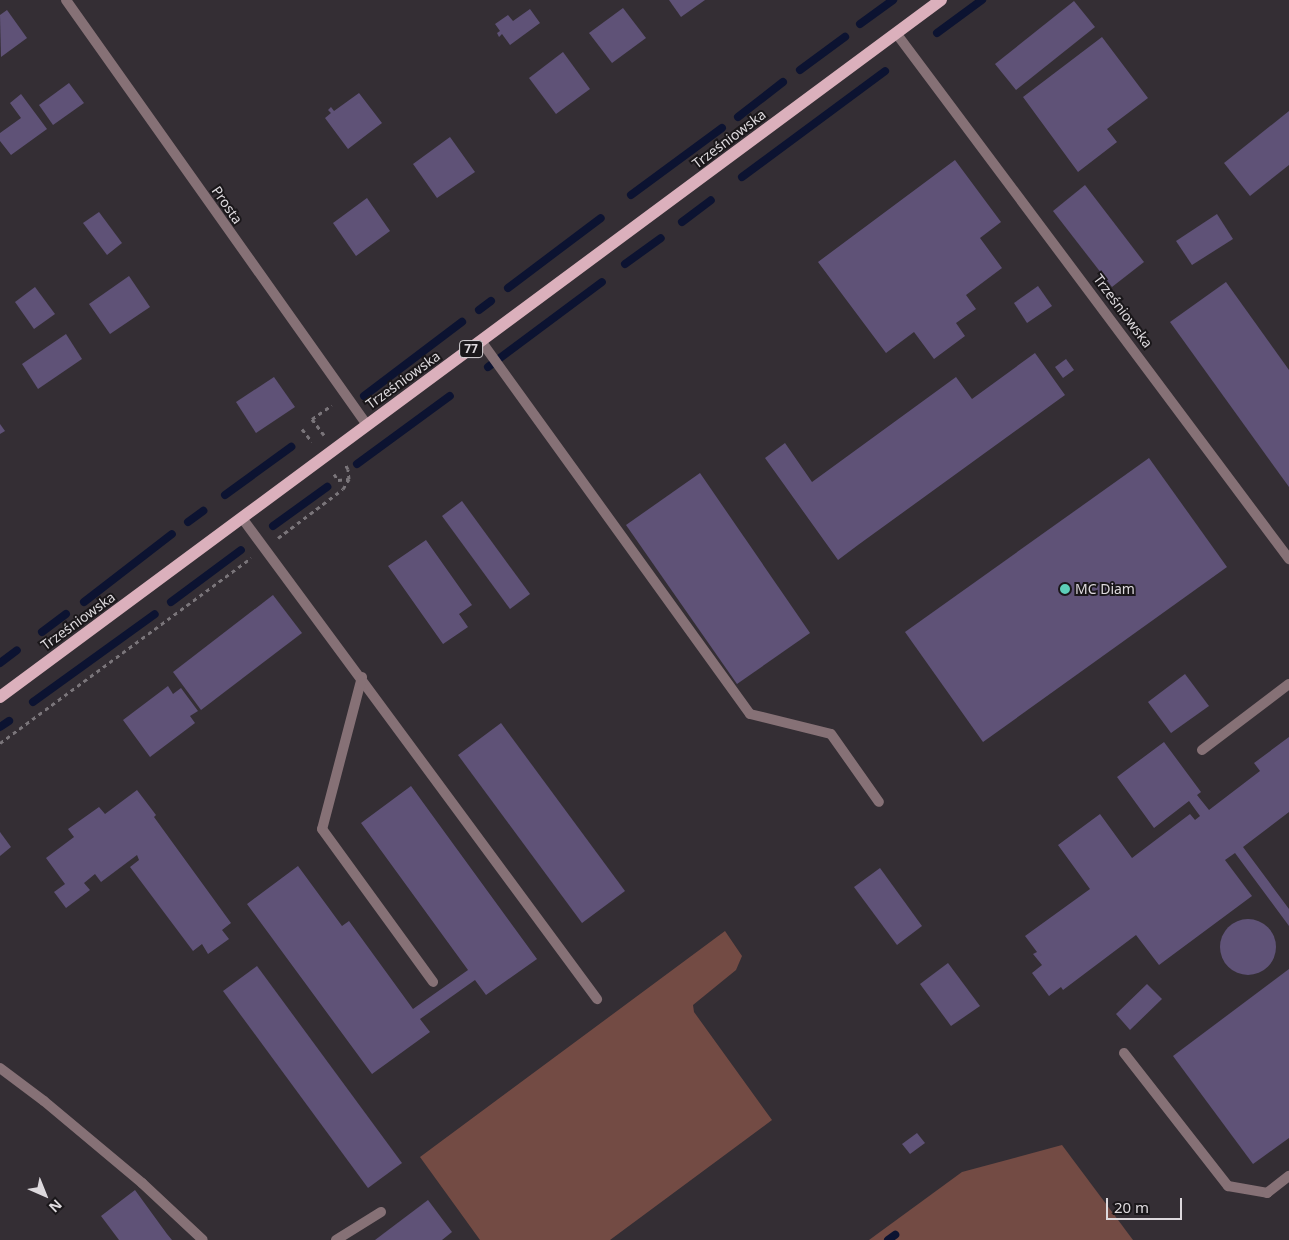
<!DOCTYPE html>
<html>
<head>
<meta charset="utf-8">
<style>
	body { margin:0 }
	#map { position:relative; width:1289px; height:1240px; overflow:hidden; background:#342e34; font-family:"Noto Sans",sans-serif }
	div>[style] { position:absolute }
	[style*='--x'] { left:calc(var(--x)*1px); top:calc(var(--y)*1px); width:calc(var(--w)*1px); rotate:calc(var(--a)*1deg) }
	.green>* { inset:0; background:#734b44 }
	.stream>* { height:8px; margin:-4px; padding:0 4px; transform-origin:4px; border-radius:4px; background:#0c1331 }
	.building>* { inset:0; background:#5f5277 }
	.round { border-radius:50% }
	.path>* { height:3px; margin-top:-1.5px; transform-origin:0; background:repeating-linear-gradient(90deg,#7a757a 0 4px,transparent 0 8px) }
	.lane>* { height:10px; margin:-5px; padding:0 5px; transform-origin:5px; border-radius:5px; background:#867176 }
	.street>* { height:10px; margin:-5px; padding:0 5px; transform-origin:5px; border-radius:5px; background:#867176 }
	.primary>* { height:12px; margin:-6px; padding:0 6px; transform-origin:6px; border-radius:6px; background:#dbb0bc }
	.dots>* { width:14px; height:14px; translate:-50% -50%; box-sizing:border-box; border:2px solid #1a171a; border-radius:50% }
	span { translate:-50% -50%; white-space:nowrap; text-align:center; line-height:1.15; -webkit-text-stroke:4px #1a171a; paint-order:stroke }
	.shield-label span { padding:1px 4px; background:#1a171a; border:1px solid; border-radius:4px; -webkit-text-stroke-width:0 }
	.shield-label { font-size:12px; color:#ddd9dd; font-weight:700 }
	.street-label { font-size:14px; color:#ddd9dd }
	.poi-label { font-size:14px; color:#ddd9dd }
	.left { translate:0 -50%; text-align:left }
	.north { position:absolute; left:20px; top:1170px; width:50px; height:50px; -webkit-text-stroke:4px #1a171a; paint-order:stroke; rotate:136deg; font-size:14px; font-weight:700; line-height:20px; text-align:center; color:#ddd9dd }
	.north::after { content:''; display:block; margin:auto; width:18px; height:22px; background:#ddd9dd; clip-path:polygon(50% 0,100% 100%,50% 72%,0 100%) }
	.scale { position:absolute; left:1106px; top:1198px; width:76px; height:22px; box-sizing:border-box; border:2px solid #ddd9dd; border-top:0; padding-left:6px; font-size:15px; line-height:18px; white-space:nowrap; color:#ddd9dd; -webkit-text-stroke:4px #1a171a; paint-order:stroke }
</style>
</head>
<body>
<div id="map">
	<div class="green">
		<div style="clip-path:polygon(725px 931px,742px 956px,736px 970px,693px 1005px,694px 1012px,772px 1120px,610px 1240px,480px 1240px,420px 1157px)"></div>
		<div style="clip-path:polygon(1062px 1145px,1133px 1240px,869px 1240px,962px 1172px)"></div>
	</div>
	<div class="stream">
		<div style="--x:860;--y:24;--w:41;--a:-36"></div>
		<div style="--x:937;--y:33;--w:56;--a:-36.3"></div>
		<div style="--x:800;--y:70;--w:56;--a:-36.3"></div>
		<div style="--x:738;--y:117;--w:57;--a:-37.9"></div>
		<div style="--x:742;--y:177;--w:178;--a:-36.5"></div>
		<div style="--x:631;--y:195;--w:113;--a:-36.4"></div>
		<div style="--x:682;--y:222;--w:36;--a:-37"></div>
		<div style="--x:625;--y:264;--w:44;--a:-35.8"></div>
		<div style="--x:508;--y:288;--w:116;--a:-37"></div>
		<div style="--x:479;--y:310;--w:15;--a:-37"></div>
		<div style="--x:488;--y:367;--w:142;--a:-36.7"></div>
		<div style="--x:364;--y:396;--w:123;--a:-37.1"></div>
		<div style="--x:357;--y:464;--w:115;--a:-36.2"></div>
		<div style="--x:225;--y:495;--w:82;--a:-36"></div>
		<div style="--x:188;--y:522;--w:19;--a:-36"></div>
		<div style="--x:273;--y:526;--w:67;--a:-35.8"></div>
		<div style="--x:84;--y:602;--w:111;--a:-37.7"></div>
		<div style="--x:171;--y:602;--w:87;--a:-36.6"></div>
		<div style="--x:42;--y:632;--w:30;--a:-37"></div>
		<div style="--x:0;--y:663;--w:21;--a:-37"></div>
		<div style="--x:33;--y:702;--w:150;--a:-35.8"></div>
		<div style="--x:0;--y:727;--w:11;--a:-34"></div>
		<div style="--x:888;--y:1240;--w:9;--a:-36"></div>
	</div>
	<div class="building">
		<div style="clip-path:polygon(669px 0,705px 0,681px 17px)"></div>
		<div style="clip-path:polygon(1074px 1px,1095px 27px,1016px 90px,995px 64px)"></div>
		<div style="clip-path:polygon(623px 8px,646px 38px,612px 63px,589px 33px)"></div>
		<div style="clip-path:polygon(530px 9px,540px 23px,510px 45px,502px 34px,499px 37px,497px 33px,500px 31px,495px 24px,508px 15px,513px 21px)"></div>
		<div style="clip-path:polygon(7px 10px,27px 38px,1px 57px,0 15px)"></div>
		<div style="clip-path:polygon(1102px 37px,1148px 98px,1107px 129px,1117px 142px,1078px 172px,1023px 97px)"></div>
		<div style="clip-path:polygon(563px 52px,590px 89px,556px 114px,529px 78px)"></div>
		<div style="clip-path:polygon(69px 83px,84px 103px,53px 125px,39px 105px)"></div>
		<div style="clip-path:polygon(359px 93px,382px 123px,348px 149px,325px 118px,331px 113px,328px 110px,331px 107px,334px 111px)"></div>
		<div style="clip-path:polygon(21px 94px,47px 129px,11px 155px,0 141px,0 133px,21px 118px,10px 103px)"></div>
		<div style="clip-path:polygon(1289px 111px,1289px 165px,1250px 196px,1224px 163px)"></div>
		<div style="clip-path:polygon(450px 137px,475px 172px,437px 198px,413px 164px)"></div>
		<div style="clip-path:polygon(955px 160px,1001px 222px,980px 238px,1002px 268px,966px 295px,976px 309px,956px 323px,965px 336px,934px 359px,914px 332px,886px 353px,818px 262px)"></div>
		<div style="clip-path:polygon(1085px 185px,1144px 262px,1112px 287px,1053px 211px)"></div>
		<div style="clip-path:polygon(367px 198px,390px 231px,356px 256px,333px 223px)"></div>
		<div style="clip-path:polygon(99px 212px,122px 243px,107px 255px,83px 223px)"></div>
		<div style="clip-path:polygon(1217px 214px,1233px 239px,1192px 265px,1176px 241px)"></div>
		<div style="clip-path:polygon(129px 276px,150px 307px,110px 334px,89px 304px)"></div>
		<div style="clip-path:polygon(1226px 282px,1289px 370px,1289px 487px,1170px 322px)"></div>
		<div style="clip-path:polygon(1038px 286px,1052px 306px,1027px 323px,1014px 303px)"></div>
		<div style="clip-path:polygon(35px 287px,55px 314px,34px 329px,15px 302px)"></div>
		<div style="clip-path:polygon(66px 334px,82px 359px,38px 389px,22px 364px)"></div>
		<div style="clip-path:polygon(1035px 353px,1065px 395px,858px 545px,844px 526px,858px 545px,838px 560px,765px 458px,785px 443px,812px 482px,956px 377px,972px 399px)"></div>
		<div style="clip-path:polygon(1066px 359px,1074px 370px,1063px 378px,1055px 367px)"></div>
		<div style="clip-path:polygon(274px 377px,295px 407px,256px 433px,236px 402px)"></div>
		<div style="clip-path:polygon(0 424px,5px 431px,0 434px)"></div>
		<div style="clip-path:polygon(1149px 458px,1227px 567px,983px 742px,905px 632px)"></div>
		<div style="clip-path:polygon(700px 473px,810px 633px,737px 684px,626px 525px)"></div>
		<div style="clip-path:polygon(462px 501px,530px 594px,510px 609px,442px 516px)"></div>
		<div style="clip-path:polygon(426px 540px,472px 605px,459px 614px,468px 627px,443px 644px,388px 566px)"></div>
		<div style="clip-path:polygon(273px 595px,302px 633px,201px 710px,173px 672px)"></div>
		<div style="clip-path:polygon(1185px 674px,1209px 706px,1171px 733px,1148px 702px)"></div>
		<div style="clip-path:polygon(168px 686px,173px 694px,181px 688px,198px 711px,190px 716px,195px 723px,150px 757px,123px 720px)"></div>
		<div style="clip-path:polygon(501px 723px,625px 891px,582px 923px,458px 755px)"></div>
		<div style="clip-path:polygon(1289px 737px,1289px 812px,1243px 847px,1289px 909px,1289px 926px,1235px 853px,1225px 860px,1252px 896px,1159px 965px,1136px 935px,1063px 990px,1061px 987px,1049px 996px,1032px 973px,1042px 965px,1033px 954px,1037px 952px,1025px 936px,1090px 889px,1058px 845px,1100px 814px,1132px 858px,1190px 814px,1195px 820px,1200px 816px,1189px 801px,1154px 828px,1117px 777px,1164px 742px,1201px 792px,1197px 795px,1209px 810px,1260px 771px,1254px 763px)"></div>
		<div style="clip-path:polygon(411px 786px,537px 959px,486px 995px,475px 980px,420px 1019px,430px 1032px,372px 1074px,247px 904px,298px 866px,342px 926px,349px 921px,413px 1009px,468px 970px,361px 823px)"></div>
		<div style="clip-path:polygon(137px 790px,156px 815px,154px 817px,231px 923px,222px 930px,229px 939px,208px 954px,202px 944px,193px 951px,130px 867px,139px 860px,137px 855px,101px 882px,95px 874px,84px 883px,90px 890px,66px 908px,54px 892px,65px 884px,46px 858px,74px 837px,68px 829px,99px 807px,105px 814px)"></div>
		<div style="clip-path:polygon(0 832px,11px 847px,0 856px)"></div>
		<div style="clip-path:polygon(880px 868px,922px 926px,897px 945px,854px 887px)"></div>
		<div class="round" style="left:1220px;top:919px;width:56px;height:56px"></div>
		<div style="clip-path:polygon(948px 963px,980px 1006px,951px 1026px,920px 984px)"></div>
		<div style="clip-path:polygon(257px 966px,402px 1163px,368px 1188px,223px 991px)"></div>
		<div style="clip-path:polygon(1289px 969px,1289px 1138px,1253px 1164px,1173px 1056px)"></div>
		<div style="clip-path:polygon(1147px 984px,1162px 999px,1130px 1030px,1116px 1014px)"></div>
		<div style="clip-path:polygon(917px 1133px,925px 1143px,910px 1154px,902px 1144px)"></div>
		<div style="clip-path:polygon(135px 1190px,167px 1234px,172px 1240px,119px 1240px,101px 1216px)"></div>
		<div style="clip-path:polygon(428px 1200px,452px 1232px,442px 1240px,375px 1240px)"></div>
	</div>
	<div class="path">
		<div style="--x:302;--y:429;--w:16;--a:52"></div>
		<div style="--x:324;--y:435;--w:20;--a:-127"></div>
		<div style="--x:312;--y:419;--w:24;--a:-35"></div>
		<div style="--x:334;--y:474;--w:7;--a:56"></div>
		<div style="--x:338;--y:480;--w:11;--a:-5"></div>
		<div style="--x:278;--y:538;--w:81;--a:-37"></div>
		<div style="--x:343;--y:489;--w:12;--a:-59"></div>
		<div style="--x:349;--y:479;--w:10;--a:-96"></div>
		<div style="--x:348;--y:469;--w:6;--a:-121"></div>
		<div style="--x:0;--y:743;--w:312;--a:-36.4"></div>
	</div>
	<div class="lane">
		<div style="--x:481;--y:341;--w:460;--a:54.2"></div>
		<div style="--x:750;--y:714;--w:83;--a:13.9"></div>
		<div style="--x:831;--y:734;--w:83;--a:54.8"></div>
		<div style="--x:242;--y:518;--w:598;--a:53.57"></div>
		<div style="--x:362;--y:677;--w:157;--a:104.7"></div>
		<div style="--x:322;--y:829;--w:189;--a:54"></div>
		<div style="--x:1202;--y:750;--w:109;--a:-37.2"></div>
		<div style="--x:1124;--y:1053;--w:169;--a:52"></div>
		<div style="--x:1228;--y:1186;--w:40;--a:10"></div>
		<div style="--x:1267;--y:1193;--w:28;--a:-38"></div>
		<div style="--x:0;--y:1068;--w:55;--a:36.9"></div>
		<div style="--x:44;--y:1101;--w:128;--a:39.9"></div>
		<div style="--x:142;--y:1183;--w:83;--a:43.1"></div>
		<div style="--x:336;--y:1240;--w:53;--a:-31.9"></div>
	</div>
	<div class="street">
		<div style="--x:66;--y:0;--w:521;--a:54.69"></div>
		<div style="--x:896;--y:33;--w:657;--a:53.23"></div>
	</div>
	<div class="primary">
		<div style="--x:0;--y:697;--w:1171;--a:-36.53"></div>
	</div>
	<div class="dots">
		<div style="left:1065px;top:589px;background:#5dceb9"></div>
	</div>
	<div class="shield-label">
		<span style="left:471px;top:349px">77</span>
	</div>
	<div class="street-label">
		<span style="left:729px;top:139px;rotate:-37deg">Trześniowska</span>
		<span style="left:227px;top:205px;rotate:55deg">Prosta</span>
		<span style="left:1123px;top:311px;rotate:53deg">Trześniowska</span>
		<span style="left:403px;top:380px;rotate:-36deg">Trześniowska</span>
		<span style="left:78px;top:621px;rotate:-36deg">Trześniowska</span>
	</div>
	<div class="poi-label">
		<span class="left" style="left:1075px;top:589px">MC Diam</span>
	</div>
	<div class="north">N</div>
	<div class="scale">20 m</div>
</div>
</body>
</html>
